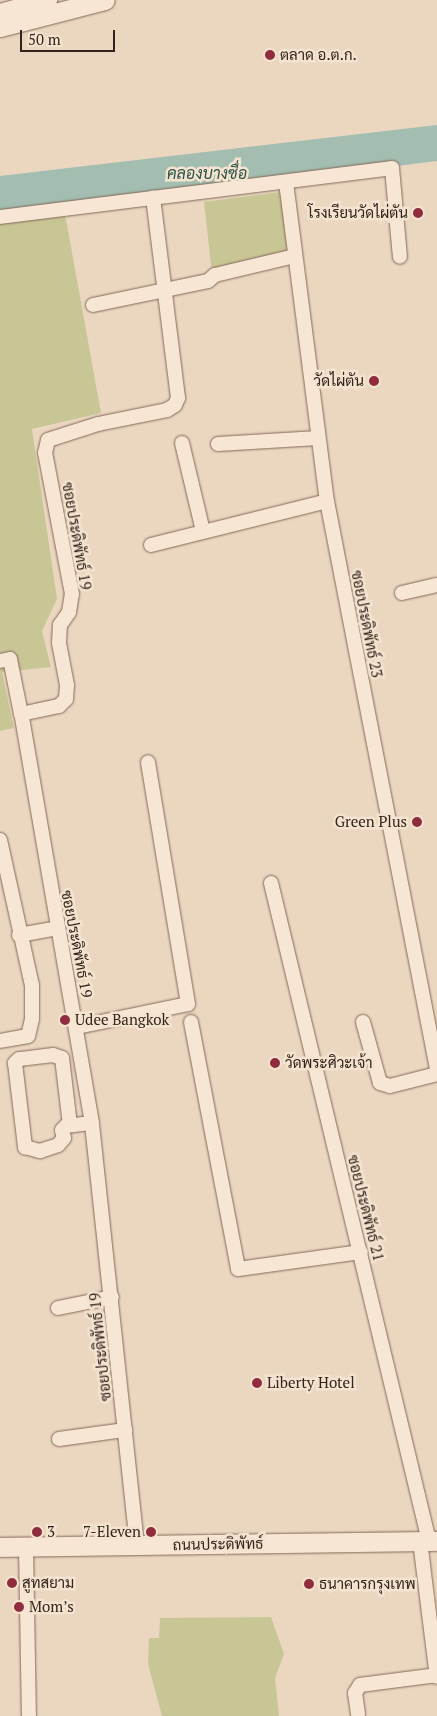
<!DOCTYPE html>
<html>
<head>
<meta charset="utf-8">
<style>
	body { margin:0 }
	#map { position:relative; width:437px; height:1716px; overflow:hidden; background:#ebd7c0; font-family:"PT Serif",Sarabun,serif }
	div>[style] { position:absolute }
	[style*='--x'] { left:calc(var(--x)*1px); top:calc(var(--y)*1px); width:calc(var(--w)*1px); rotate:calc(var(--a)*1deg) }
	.green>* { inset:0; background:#c9c695 }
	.water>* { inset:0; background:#a3beb1 }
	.roads { filter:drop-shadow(0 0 1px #836859) drop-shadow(0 0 1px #836859) }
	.street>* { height:14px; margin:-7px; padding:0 7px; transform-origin:7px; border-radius:7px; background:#f7e6d3 }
	.secondary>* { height:19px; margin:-9.5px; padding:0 9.5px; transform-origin:9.5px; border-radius:9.5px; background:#f7e6d3 }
	.dots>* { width:14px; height:14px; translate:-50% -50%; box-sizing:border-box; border:2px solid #f3e3cf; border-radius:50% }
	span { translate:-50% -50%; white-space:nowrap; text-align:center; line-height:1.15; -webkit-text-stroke:5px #f3e3cf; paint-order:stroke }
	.poi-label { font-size:15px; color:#34241d }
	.left { translate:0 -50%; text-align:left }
	.right { translate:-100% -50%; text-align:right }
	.street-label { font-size:15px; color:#34241d }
	.water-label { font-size:16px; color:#2d534a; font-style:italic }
	.scale { position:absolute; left:20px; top:30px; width:95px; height:22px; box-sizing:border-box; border:2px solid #34241d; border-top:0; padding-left:6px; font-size:15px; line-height:18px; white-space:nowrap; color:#34241d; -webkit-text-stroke:4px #f3e3cf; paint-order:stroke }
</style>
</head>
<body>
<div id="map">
	<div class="green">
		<div style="clip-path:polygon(281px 192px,289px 256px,212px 274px,204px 202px)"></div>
		<div style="clip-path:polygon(64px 208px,101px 413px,32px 429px,57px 599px,42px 631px,51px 667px,2px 672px,14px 728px,0 731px,0 218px)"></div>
		<div style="clip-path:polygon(271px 1617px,284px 1654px,275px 1678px,279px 1716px,162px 1716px,148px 1664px,149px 1638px,159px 1638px,160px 1618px)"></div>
	</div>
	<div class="water">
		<div style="clip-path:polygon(437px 125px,437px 161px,0 216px,0 176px)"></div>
	</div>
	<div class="roads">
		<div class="street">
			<div style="--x:286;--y:182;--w:322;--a:82.7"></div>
			<div style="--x:327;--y:501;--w:579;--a:79.04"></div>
			<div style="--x:0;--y:217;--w:395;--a:-7.1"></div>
			<div style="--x:392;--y:168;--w:89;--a:84.9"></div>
			<div style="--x:93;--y:305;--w:117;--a:-11.8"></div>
			<div style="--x:208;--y:281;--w:9;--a:-41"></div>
			<div style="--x:215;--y:275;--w:82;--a:-13.4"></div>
			<div style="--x:182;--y:443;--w:90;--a:76.6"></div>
			<div style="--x:218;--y:444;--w:100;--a:-3.4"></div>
			<div style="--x:151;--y:545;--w:181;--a:-14"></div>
			<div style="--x:402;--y:593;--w:36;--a:-13"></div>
			<div style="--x:0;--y:661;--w:10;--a:-11"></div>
			<div style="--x:10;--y:659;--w:56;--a:78.7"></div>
			<div style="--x:0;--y:840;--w:148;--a:77.6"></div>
			<div style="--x:32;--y:985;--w:34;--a:90"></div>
			<div style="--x:32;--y:1019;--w:17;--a:103"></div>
			<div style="--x:28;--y:1036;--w:28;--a:170"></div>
			<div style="--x:271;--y:883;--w:677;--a:76.5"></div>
			<div style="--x:19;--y:935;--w:39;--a:-10"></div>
			<div style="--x:191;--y:1022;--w:251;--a:79.2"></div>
			<div style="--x:238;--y:1269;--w:124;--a:-7.9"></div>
			<div style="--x:363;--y:1022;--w:63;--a:74.4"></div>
			<div style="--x:380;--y:1083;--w:10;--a:17"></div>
			<div style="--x:390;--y:1086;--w:49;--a:-14.3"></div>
			<div style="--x:77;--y:1027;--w:113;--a:-11.7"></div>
			<div style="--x:188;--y:1004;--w:245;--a:-99.4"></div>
			<div style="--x:70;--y:1125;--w:67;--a:-96.8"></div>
			<div style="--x:62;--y:1058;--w:9;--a:-162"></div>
			<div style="--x:53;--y:1055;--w:34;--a:173"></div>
			<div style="--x:19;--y:1059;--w:6;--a:135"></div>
			<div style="--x:15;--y:1063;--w:85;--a:83.2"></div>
			<div style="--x:25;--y:1147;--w:16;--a:15"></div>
			<div style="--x:40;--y:1151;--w:19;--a:-18"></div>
			<div style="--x:58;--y:1145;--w:9;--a:-49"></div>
			<div style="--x:64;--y:1138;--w:8;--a:-104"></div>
			<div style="--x:62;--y:1130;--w:6;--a:-45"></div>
			<div style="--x:66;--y:1126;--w:26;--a:-7"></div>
			<div style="--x:58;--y:1308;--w:55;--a:-11.5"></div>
			<div style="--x:59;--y:1439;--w:67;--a:-7.8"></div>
			<div style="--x:420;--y:1541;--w:137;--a:82.9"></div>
			<div style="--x:137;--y:1545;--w:424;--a:-96.1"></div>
			<div style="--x:92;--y:1123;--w:415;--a:-99.8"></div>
			<div style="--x:21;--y:714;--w:39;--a:-12"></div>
			<div style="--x:59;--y:706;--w:10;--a:-45"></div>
			<div style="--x:66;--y:699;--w:14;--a:-86"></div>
			<div style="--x:67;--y:685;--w:43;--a:-100.8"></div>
			<div style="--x:59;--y:643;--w:18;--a:-87"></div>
			<div style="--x:60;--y:625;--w:16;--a:-55"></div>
			<div style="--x:69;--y:612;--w:18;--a:-81"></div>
			<div style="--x:72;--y:594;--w:144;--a:-100.8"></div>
			<div style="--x:45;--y:453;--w:13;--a:-77"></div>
			<div style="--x:48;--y:440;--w:52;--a:-17.7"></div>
			<div style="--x:98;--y:424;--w:70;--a:-11.5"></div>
			<div style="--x:167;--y:410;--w:9;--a:-32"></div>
			<div style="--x:175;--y:405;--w:8;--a:-67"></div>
			<div style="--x:178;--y:398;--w:202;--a:-97.1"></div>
			<div style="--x:26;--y:1548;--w:168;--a:89"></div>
			<div style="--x:358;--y:1714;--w:21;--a:-98"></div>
			<div style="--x:355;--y:1693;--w:9;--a:-58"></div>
			<div style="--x:360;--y:1685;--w:78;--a:-7.4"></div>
		</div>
		<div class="secondary">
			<div style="--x:0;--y:13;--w:49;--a:-15.5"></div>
			<div style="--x:0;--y:27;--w:108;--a:-14.4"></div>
			<div style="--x:0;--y:1547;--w:437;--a:-0.8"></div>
		</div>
	</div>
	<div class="dots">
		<div style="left:270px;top:55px;background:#8f2c3d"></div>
		<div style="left:418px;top:213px;background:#8f2c3d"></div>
		<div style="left:374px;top:381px;background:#8f2c3d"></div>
		<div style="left:417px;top:822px;background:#8f2c3d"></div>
		<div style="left:65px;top:1020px;background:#8f2c3d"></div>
		<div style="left:275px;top:1063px;background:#8f2c3d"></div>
		<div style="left:257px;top:1383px;background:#8f2c3d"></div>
		<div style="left:37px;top:1532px;background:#8f2c3d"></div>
		<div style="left:151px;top:1532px;background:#8f2c3d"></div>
		<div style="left:12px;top:1583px;background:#8f2c3d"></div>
		<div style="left:309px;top:1584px;background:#8f2c3d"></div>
		<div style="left:19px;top:1607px;background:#8f2c3d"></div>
	</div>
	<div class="poi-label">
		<span class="left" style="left:280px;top:55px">ตลาด อ.ต.ก.</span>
		<span class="right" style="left:408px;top:213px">โรงเรียนวัดไผ่ตัน</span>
		<span class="right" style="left:364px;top:381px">วัดไผ่ตัน</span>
		<span class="right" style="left:407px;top:822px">Green Plus</span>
		<span class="left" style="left:75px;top:1020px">Udee Bangkok</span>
		<span class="left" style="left:285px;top:1063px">วัดพระศิวะเจ้า</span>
		<span class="left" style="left:267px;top:1383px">Liberty Hotel</span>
		<span class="left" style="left:47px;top:1532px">3</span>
		<span class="right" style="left:141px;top:1532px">7-Eleven</span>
		<span class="left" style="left:22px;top:1583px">สูทสยาม</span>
		<span class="left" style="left:319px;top:1584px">ธนาคารกรุงเทพ</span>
		<span class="left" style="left:29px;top:1607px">Mom’s</span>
	</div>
	<div class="street-label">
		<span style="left:77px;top:536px;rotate:80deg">ซอยประดิพัทธ์ 19</span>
		<span style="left:367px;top:624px;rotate:79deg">ซอยประดิพัทธ์ 23</span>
		<span style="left:77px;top:944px;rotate:79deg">ซอยประดิพัทธ์ 19</span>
		<span style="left:366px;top:1208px;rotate:76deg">ซอยประดิพัทธ์ 21</span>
		<span style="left:100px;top:1347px;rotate:-96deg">ซอยประดิพัทธ์ 19</span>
		<span style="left:218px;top:1544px;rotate:-1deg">ถนนประดิพัทธ์</span>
	</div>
	<div class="water-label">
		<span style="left:207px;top:173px">คลองบางซื่อ</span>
	</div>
	<div class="scale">50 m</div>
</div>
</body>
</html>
